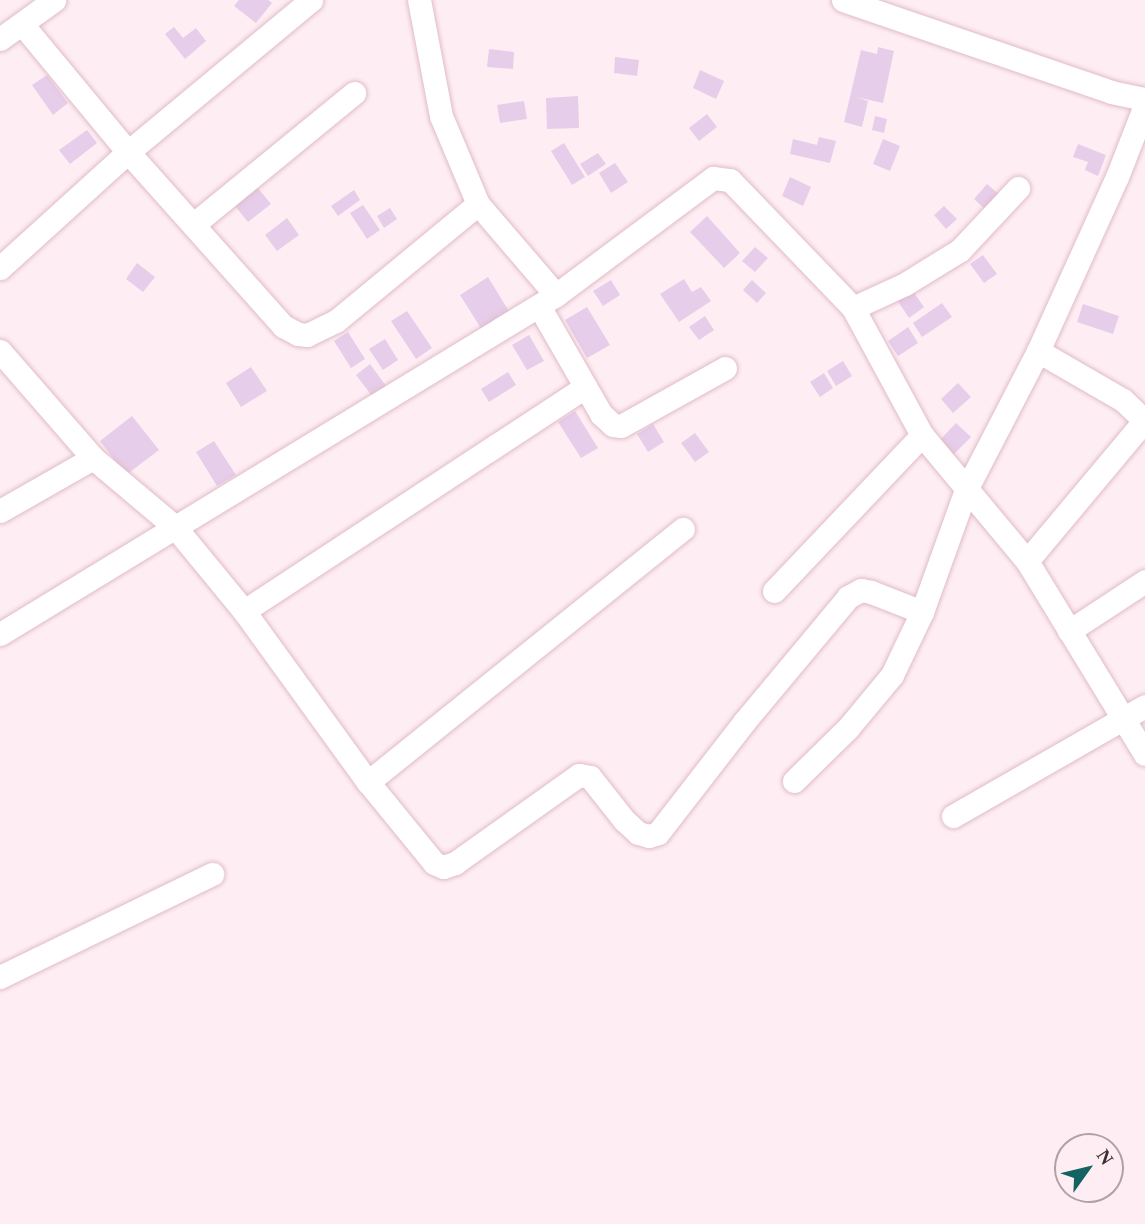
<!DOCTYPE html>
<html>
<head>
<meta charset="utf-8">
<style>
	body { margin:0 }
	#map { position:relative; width:1145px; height:1224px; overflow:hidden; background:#feeef3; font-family:"Times New Roman",serif }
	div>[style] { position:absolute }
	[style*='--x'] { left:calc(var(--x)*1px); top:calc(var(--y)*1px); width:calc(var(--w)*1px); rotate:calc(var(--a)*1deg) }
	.building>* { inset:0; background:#e6cde9 }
	.roads { filter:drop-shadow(0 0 2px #e0bbc8) drop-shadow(0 0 2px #e0bbc8) }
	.minor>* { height:23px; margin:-11.5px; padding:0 11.5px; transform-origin:11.5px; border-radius:11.5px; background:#fff }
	span { translate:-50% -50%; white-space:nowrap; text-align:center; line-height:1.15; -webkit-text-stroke:7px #feeef3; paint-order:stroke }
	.north { position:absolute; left:1054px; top:1133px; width:70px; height:70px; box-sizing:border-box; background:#feeef3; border:2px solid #b1a1a6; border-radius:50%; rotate:56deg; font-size:19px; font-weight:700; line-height:28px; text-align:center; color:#3d2e33 }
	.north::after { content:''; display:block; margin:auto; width:24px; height:32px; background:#136362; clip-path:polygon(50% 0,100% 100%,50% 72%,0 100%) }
</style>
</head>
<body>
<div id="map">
	<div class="building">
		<div style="clip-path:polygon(239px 0,268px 0,272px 3px,256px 23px,234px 6px)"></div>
		<div style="clip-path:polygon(174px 27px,183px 38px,196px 28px,206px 41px,185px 59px,165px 34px)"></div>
		<div style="clip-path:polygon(878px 47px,894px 51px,883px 103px,856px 97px,868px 101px,862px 127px,844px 122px,861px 50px,877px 54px)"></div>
		<div style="clip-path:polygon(489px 49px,514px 52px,513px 69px,487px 67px)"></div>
		<div style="clip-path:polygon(615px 57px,639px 60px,637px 76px,614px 73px)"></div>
		<div style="clip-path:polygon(700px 70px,724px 81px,716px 99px,693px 88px)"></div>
		<div style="clip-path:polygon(47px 75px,68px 103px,53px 115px,32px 85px)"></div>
		<div style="clip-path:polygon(578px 96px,579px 128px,547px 129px,546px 98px)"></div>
		<div style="clip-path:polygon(524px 101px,527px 119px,500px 123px,497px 105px)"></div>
		<div style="clip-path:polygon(707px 114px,717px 127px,699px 141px,689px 128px)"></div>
		<div style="clip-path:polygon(875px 116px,887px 119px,884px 133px,872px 130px)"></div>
		<div style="clip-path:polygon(87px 130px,97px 143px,70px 164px,59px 150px)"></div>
		<div style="clip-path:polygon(819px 137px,836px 141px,830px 163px,790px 154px,793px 139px,817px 145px)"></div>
		<div style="clip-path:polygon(883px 139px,900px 146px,890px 171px,873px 164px)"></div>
		<div style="clip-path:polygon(564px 143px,585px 177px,572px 185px,551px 151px)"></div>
		<div style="clip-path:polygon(1078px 144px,1106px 155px,1098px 176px,1085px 170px,1088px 162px,1073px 157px)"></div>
		<div style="clip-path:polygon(598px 153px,606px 164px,588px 176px,580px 164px)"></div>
		<div style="clip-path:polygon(615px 163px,628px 182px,611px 193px,599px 173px)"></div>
		<div style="clip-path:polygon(790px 177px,811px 187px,803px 206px,782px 196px)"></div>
		<div style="clip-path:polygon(987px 184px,1001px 196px,987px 211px,974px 199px)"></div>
		<div style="clip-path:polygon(257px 187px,271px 204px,248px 222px,235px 206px)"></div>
		<div style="clip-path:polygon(354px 190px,360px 200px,338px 216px,331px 206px)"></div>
		<div style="clip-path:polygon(363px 205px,380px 230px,367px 239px,350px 213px)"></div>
		<div style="clip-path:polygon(944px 206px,957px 219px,946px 229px,934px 215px)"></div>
		<div style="clip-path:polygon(390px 208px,397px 219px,384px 228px,377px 216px)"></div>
		<div style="clip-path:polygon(707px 216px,740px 253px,724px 268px,690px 232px)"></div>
		<div style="clip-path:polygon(287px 218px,299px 235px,277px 251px,265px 235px)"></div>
		<div style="clip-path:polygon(755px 247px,768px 258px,755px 272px,742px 261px)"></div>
		<div style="clip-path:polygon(983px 255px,997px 274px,984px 283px,970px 264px)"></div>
		<div style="clip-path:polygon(137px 263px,155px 277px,143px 292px,126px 279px)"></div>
		<div style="clip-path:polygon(488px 277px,510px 313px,482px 330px,460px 295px)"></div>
		<div style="clip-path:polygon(684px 279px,692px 292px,701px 287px,711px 301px,679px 322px,660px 294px)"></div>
		<div style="clip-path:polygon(611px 280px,620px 295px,603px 306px,593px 291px)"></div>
		<div style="clip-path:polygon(752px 280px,766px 293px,757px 303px,743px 290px)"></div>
		<div style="clip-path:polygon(912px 290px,924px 307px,909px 318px,897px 300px)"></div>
		<div style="clip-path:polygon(942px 303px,952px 317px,922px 337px,913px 323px)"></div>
		<div style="clip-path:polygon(1083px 304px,1119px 316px,1113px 334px,1077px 322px)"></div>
		<div style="clip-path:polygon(587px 307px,610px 345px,587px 358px,565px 320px)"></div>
		<div style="clip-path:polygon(407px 311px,432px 348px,416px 359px,391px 321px)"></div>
		<div style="clip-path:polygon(705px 316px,714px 330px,699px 340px,689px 327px)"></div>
		<div style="clip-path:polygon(908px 327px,918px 343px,898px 356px,888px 341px)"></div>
		<div style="clip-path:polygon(348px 332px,365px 359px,351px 368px,334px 341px)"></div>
		<div style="clip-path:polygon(529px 335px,544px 361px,527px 370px,512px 345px)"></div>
		<div style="clip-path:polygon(385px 339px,398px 360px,383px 370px,369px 349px)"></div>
		<div style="clip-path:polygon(843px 361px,852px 376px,836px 386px,827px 371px)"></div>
		<div style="clip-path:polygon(370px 364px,386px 386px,372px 396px,356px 375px)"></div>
		<div style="clip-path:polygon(251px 367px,267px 391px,241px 407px,226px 383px)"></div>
		<div style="clip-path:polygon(508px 372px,516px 385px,489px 402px,481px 389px)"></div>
		<div style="clip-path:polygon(824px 373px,833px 388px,820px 397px,810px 382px)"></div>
		<div style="clip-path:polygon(958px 383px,971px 397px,953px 413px,941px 399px)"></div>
		<div style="clip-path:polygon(575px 411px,598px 448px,581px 458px,558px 422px)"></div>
		<div style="clip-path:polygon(132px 416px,159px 450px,126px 475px,100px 441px)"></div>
		<div style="clip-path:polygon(956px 423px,971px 437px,952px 456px,938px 442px)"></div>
		<div style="clip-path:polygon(653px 424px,664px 442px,648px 452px,637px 434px)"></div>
		<div style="clip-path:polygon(695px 433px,709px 452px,695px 462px,681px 443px)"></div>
		<div style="clip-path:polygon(214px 441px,236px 475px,217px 486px,196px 452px)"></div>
	</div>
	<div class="roads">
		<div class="minor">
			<div style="--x:843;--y:0;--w:283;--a:18.9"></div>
			<div style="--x:1111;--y:92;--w:35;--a:12"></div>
			<div style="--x:22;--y:24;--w:166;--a:50.4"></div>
			<div style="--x:128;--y:152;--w:233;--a:48.3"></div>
			<div style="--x:283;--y:326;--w:17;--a:28"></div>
			<div style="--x:298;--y:334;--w:9;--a:6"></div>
			<div style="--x:307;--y:335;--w:32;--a:-26"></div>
			<div style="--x:336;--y:321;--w:184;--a:-39.5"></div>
			<div style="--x:0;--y:39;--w:67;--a:-35.8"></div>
			<div style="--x:194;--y:224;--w:207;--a:-39.3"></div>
			<div style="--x:0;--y:268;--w:173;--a:-42.2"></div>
			<div style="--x:128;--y:152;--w:238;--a:-39.7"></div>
			<div style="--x:556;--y:295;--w:196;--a:-36.7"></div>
			<div style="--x:713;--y:178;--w:17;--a:7"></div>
			<div style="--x:730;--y:180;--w:178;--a:46.1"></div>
			<div style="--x:853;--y:308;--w:145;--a:61.5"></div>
			<div style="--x:922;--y:435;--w:164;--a:50.2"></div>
			<div style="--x:1027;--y:561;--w:226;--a:58.6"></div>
			<div style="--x:539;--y:306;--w:125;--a:60.1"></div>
			<div style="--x:601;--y:414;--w:16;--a:43"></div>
			<div style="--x:613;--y:425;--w:8;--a:7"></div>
			<div style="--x:621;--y:426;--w:119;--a:-29.1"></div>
			<div style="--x:853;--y:308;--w:57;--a:-24.8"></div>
			<div style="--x:905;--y:284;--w:65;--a:-31.7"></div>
			<div style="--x:960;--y:250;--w:85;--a:-46.9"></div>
			<div style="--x:0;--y:351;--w:142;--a:49"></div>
			<div style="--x:93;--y:458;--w:107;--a:40.1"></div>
			<div style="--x:175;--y:527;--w:109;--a:50.6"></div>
			<div style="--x:244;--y:611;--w:211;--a:54.1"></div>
			<div style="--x:368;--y:782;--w:104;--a:50.8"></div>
			<div style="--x:434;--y:863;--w:10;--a:24"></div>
			<div style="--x:443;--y:867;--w:13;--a:-18"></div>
			<div style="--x:455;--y:863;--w:152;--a:-35.4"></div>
			<div style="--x:579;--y:775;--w:11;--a:10"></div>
			<div style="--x:590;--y:777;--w:55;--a:51.7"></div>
			<div style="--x:624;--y:820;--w:19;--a:43"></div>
			<div style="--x:638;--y:833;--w:11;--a:15"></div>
			<div style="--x:649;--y:836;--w:9;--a:-18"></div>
			<div style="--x:658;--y:833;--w:140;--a:-52.2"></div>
			<div style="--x:744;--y:722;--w:163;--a:-50.2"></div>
			<div style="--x:848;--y:597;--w:15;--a:-28"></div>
			<div style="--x:861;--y:590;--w:10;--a:11"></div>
			<div style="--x:871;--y:592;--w:55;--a:21.4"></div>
			<div style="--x:1038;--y:351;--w:98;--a:30"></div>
			<div style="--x:1123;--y:400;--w:30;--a:44"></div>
			<div style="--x:0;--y:511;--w:107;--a:-29.7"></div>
			<div style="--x:1027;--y:561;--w:182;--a:-50.1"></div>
			<div style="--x:774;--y:591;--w:215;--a:-46.5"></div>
			<div style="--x:244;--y:611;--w:408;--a:-33.3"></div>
			<div style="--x:1069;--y:631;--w:91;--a:-33.3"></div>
			<div style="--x:0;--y:634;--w:651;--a:-31.37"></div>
			<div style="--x:556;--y:295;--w:120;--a:-130.6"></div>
			<div style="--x:478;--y:204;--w:95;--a:-112.8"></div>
			<div style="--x:441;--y:116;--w:118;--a:-100.7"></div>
			<div style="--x:794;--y:781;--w:76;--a:-44.5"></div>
			<div style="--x:848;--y:728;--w:69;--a:-50.3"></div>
			<div style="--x:892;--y:675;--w:70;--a:-64.5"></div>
			<div style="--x:922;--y:612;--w:130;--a:-70.2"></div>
			<div style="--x:966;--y:490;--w:157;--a:-62.6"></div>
			<div style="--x:1038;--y:351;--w:191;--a:-65.6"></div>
			<div style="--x:1117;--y:177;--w:77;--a:-68.7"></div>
			<div style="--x:368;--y:782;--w:404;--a:-38.8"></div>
			<div style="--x:953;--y:816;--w:221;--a:-29.8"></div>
			<div style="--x:0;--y:977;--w:236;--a:-25.9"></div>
		</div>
	</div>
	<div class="north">N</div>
</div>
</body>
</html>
